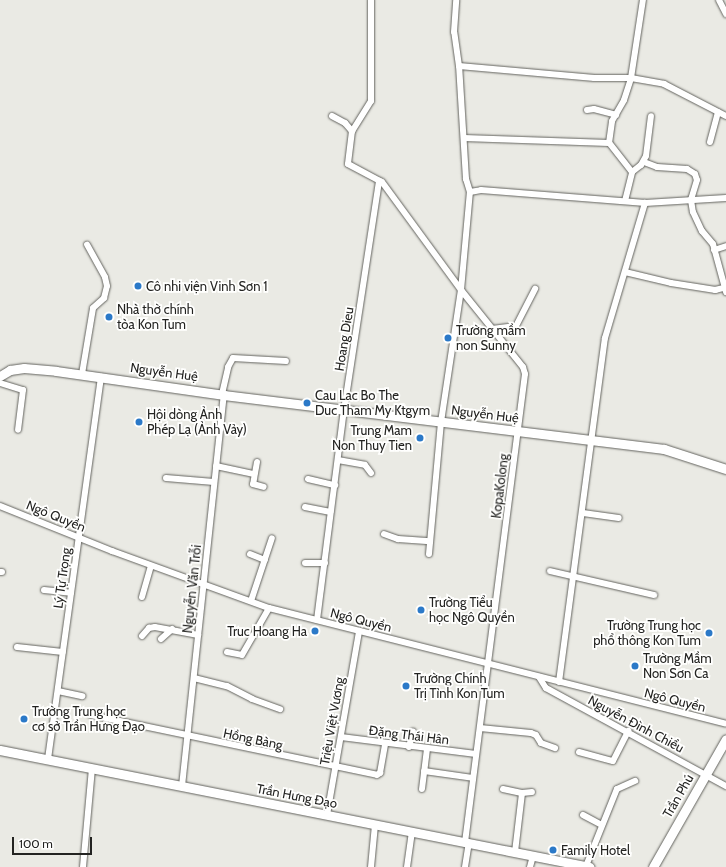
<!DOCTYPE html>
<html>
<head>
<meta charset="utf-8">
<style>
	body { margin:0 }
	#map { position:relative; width:726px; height:867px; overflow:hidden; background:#eaeae4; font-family:Cabin,sans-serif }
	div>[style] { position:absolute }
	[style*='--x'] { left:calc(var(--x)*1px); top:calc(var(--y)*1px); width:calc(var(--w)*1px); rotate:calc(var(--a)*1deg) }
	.roads { filter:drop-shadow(0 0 1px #63635e) drop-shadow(0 0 1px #63635e) }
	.street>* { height:6px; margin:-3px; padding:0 3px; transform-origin:3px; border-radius:3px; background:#fff }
	.secondary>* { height:9px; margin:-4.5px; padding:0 4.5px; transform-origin:4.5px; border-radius:4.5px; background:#fff }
	.dots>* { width:11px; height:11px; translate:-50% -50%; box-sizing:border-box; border:2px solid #fffffe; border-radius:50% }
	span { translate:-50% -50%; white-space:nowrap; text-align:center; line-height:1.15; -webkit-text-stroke:3.5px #fffffe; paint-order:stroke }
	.poi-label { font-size:13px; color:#232321 }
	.left { translate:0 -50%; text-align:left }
	.right { translate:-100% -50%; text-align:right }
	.street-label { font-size:13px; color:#232321 }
	.scale { position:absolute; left:12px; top:837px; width:80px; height:18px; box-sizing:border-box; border:2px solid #232321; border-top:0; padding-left:5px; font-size:12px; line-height:14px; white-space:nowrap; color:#232321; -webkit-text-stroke:3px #fffffe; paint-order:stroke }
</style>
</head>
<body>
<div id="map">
	<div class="roads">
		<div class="street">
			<div style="--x:371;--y:0;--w:101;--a:90"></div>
			<div style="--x:371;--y:101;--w:36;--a:122"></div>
			<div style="--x:352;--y:131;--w:33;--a:97"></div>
			<div style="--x:348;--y:164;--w:38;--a:28"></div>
			<div style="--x:382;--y:182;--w:134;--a:53.8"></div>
			<div style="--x:461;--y:290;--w:99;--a:51.2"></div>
			<div style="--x:523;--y:367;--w:7;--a:74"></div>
			<div style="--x:525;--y:374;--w:472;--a:97.3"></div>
			<div style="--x:719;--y:0;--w:16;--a:63"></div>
			<div style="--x:459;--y:66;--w:136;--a:5.1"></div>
			<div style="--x:594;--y:78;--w:37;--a:0"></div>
			<div style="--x:631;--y:78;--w:34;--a:10"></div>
			<div style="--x:664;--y:84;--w:70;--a:27.3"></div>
			<div style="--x:587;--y:110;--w:7;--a:-8"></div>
			<div style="--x:594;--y:109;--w:23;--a:15"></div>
			<div style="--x:332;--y:116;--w:15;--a:28"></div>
			<div style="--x:345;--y:123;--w:11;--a:49"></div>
			<div style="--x:464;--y:138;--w:145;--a:2"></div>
			<div style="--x:710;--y:142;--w:31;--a:-75"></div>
			<div style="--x:644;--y:162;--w:14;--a:21"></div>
			<div style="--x:657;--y:167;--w:30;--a:4"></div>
			<div style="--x:687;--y:169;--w:9;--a:32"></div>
			<div style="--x:695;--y:174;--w:6;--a:72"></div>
			<div style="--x:697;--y:180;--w:21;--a:107"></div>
			<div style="--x:691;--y:200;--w:12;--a:81"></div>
			<div style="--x:693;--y:212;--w:21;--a:65"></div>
			<div style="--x:702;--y:231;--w:17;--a:50"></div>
			<div style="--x:713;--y:244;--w:50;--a:74.8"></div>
			<div style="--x:632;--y:172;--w:11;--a:-38"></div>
			<div style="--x:641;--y:165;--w:10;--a:-61"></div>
			<div style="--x:646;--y:156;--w:40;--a:-82.9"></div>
			<div style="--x:470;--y:192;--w:11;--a:-10"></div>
			<div style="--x:481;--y:190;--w:165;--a:4.5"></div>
			<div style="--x:645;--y:203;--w:81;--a:-3.5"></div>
			<div style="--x:625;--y:201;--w:30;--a:-76"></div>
			<div style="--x:632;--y:172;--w:37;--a:-128"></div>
			<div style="--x:609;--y:143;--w:22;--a:-82"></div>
			<div style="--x:612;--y:121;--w:24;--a:-60"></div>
			<div style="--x:624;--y:100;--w:23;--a:-72"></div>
			<div style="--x:631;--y:78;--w:79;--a:-81.3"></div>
			<div style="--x:714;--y:250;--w:13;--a:-18"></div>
			<div style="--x:625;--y:272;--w:47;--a:13.4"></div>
			<div style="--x:671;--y:283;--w:45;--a:9"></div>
			<div style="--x:715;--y:290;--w:8;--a:-14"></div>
			<div style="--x:492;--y:329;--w:24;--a:-7"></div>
			<div style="--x:516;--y:326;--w:42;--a:-62.8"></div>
			<div style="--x:82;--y:374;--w:67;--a:-80.5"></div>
			<div style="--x:93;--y:308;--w:15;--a:-42"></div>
			<div style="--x:104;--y:298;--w:12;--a:-76"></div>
			<div style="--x:107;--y:286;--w:9;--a:-103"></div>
			<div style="--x:105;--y:277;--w:37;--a:-119"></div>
			<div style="--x:0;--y:383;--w:24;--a:17"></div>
			<div style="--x:23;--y:390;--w:40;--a:97.1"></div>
			<div style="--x:222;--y:394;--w:28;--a:-77"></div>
			<div style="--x:228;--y:367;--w:10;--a:-61"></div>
			<div style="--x:233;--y:358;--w:53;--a:3.2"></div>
			<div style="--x:338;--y:460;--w:27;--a:10"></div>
			<div style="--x:365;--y:465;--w:10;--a:53"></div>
			<div style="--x:257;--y:462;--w:22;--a:100"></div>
			<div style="--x:253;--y:484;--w:11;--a:15"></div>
			<div style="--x:216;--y:466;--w:39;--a:12"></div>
			<div style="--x:166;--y:478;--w:48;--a:4.8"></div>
			<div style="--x:308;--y:479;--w:28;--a:13"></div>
			<div style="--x:0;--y:506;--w:121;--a:21.9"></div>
			<div style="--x:112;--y:551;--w:167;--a:20"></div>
			<div style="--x:269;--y:608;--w:471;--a:14.2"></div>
			<div style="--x:305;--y:507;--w:26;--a:11"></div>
			<div style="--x:583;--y:513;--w:36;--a:8"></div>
			<div style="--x:384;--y:534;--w:15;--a:20"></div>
			<div style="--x:398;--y:539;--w:32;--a:4"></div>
			<div style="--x:250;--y:554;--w:16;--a:22"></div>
			<div style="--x:429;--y:554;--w:133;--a:-84.8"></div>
			<div style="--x:441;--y:422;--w:134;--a:-81.4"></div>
			<div style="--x:461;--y:290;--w:98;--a:-84.8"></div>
			<div style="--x:470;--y:192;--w:14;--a:-107"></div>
			<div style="--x:466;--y:179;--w:113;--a:-93.5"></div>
			<div style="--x:459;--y:66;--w:34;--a:-98"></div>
			<div style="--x:454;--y:32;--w:32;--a:-86"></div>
			<div style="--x:305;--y:563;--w:20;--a:0"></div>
			<div style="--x:550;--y:571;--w:107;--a:13"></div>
			<div style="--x:0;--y:572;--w:2;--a:0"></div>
			<div style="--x:44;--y:590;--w:27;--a:6"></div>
			<div style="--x:142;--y:597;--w:32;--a:-74"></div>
			<div style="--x:251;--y:601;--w:66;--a:-71.6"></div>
			<div style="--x:317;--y:620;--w:212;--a:-82.7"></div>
			<div style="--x:344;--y:410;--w:232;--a:-81.3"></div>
			<div style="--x:142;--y:636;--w:11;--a:-49"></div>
			<div style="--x:149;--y:628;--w:6;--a:-9"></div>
			<div style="--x:155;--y:627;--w:44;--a:10.5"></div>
			<div style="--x:161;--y:639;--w:15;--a:-42"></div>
			<div style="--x:17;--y:647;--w:46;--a:6.2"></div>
			<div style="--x:227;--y:652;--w:15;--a:11"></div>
			<div style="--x:242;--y:655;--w:54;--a:-60.1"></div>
			<div style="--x:539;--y:677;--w:13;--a:58"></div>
			<div style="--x:546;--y:688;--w:205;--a:28.6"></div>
			<div style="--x:194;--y:678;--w:34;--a:14"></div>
			<div style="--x:227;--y:686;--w:28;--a:27"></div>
			<div style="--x:252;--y:699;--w:30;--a:20"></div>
			<div style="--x:559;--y:682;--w:347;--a:-82.4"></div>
			<div style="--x:605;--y:338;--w:141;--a:-73.5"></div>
			<div style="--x:58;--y:691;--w:25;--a:12"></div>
			<div style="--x:91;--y:715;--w:292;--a:11.8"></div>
			<div style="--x:377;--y:775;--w:4;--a:-34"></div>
			<div style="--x:380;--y:773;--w:29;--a:-80"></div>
			<div style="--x:480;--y:728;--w:51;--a:5.6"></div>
			<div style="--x:531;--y:733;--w:5;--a:22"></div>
			<div style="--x:536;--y:735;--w:9;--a:58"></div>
			<div style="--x:541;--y:743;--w:15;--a:20"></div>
			<div style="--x:341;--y:737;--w:136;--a:7.2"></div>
			<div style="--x:409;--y:747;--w:16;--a:-76"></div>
			<div style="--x:579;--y:752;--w:35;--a:15"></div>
			<div style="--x:613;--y:761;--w:34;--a:-63"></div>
			<div style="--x:48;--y:759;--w:386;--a:-82.1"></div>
			<div style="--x:424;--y:771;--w:49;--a:8.1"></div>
			<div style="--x:182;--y:786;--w:393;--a:-83.9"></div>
			<div style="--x:422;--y:789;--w:40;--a:-82.9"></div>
			<div style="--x:503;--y:789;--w:19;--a:12"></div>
			<div style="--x:522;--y:793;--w:10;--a:-6"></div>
			<div style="--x:327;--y:815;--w:187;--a:-80.1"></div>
			<div style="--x:583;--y:815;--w:21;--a:28"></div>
			<div style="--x:515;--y:852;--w:59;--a:-83.2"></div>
			<div style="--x:586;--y:866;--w:83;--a:-68.1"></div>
			<div style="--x:617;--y:789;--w:20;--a:-24"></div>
			<div style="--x:83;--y:867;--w:98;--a:-84.8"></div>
			<div style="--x:371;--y:867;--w:42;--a:-84.6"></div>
			<div style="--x:407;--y:867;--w:35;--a:-82"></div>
			<div style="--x:465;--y:867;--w:24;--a:-81"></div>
			<div style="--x:530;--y:867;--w:11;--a:-75"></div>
		</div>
		<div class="secondary">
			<div style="--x:0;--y:376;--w:12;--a:-31"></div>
			<div style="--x:10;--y:370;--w:14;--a:-8"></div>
			<div style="--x:24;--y:368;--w:32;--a:5"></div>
			<div style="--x:56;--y:371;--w:170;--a:8.1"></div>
			<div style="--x:224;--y:395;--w:443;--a:7"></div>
			<div style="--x:664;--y:449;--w:65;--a:17.9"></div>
			<div style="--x:0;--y:750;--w:601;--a:11.22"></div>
			<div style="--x:653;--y:867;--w:147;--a:-60.3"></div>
		</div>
	</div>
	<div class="dots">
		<div style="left:138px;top:286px;background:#2b79c8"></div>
		<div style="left:109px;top:317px;background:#2b79c8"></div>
		<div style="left:448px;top:338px;background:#2b79c8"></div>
		<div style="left:307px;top:403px;background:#2b79c8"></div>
		<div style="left:139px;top:422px;background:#2b79c8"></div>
		<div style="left:420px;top:438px;background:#2b79c8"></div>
		<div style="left:421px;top:610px;background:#2b79c8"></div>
		<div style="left:315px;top:631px;background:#2b79c8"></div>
		<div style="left:709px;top:633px;background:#2b79c8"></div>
		<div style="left:635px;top:666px;background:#2b79c8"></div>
		<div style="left:406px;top:686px;background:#2b79c8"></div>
		<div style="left:24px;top:719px;background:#2b79c8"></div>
		<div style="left:553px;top:850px;background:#2b79c8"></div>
	</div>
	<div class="poi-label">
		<span class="left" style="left:146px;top:286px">Cô nhi viện Vinh Sơn 1</span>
		<span class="left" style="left:117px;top:317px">Nhà thờ chính<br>tòa Kon Tum</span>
		<span class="left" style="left:456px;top:338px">Trường mầm<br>non Sunny</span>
		<span class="left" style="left:315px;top:403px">Cau Lac Bo The<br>Duc Tham My Ktgym</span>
		<span class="left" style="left:147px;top:422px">Hội dòng Ảnh<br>Phép Lạ (Ảnh Vảy)</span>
		<span class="right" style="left:412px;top:438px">Trung Mam<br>Non Thuy Tien</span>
		<span class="left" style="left:429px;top:610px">Trường Tiểu<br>học Ngô Quyền</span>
		<span class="right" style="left:701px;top:633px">Trường Trung học<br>phổ thông Kon Tum</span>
		<span class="right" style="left:307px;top:631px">Truc Hoang Ha</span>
		<span class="left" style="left:643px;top:666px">Trường Mầm<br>Non Sơn Ca</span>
		<span class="left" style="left:414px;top:686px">Trường Chính<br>Trị Tỉnh Kon Tum</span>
		<span class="left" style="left:32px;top:719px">Trường Trung học<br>cơ sở Trần Hưng Đạo</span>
		<span class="left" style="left:561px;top:850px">Family Hotel</span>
	</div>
	<div class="street-label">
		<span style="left:344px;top:339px;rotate:-81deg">Hoang Dieu</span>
		<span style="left:164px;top:372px;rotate:8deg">Nguyễn Huệ</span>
		<span style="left:485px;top:414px;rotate:7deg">Nguyễn Huệ</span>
		<span style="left:500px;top:486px;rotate:-83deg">KopaKolong</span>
		<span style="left:56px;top:516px;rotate:22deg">Ngô Quyền</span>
		<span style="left:62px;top:578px;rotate:-82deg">Lý Tự Trọng</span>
		<span style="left:192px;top:589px;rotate:-84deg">Nguyễn Văn Trỗi</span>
		<span style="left:361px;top:620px;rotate:14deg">Ngô Quyền</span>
		<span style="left:675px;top:700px;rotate:14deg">Ngô Quyền</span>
		<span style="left:332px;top:721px;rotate:-80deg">Triệu Việt Vương</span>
		<span style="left:636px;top:724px;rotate:28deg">Nguyễn Đình Chiểu</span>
		<span style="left:409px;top:735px;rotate:7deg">Đặng Thái Hân</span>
		<span style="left:253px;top:739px;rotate:12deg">Hồng Bàng</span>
		<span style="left:297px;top:796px;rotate:11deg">Trần Hưng Đạo</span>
		<span style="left:678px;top:796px;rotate:-60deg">Trần Phú</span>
	</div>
	<div class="scale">100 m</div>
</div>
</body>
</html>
